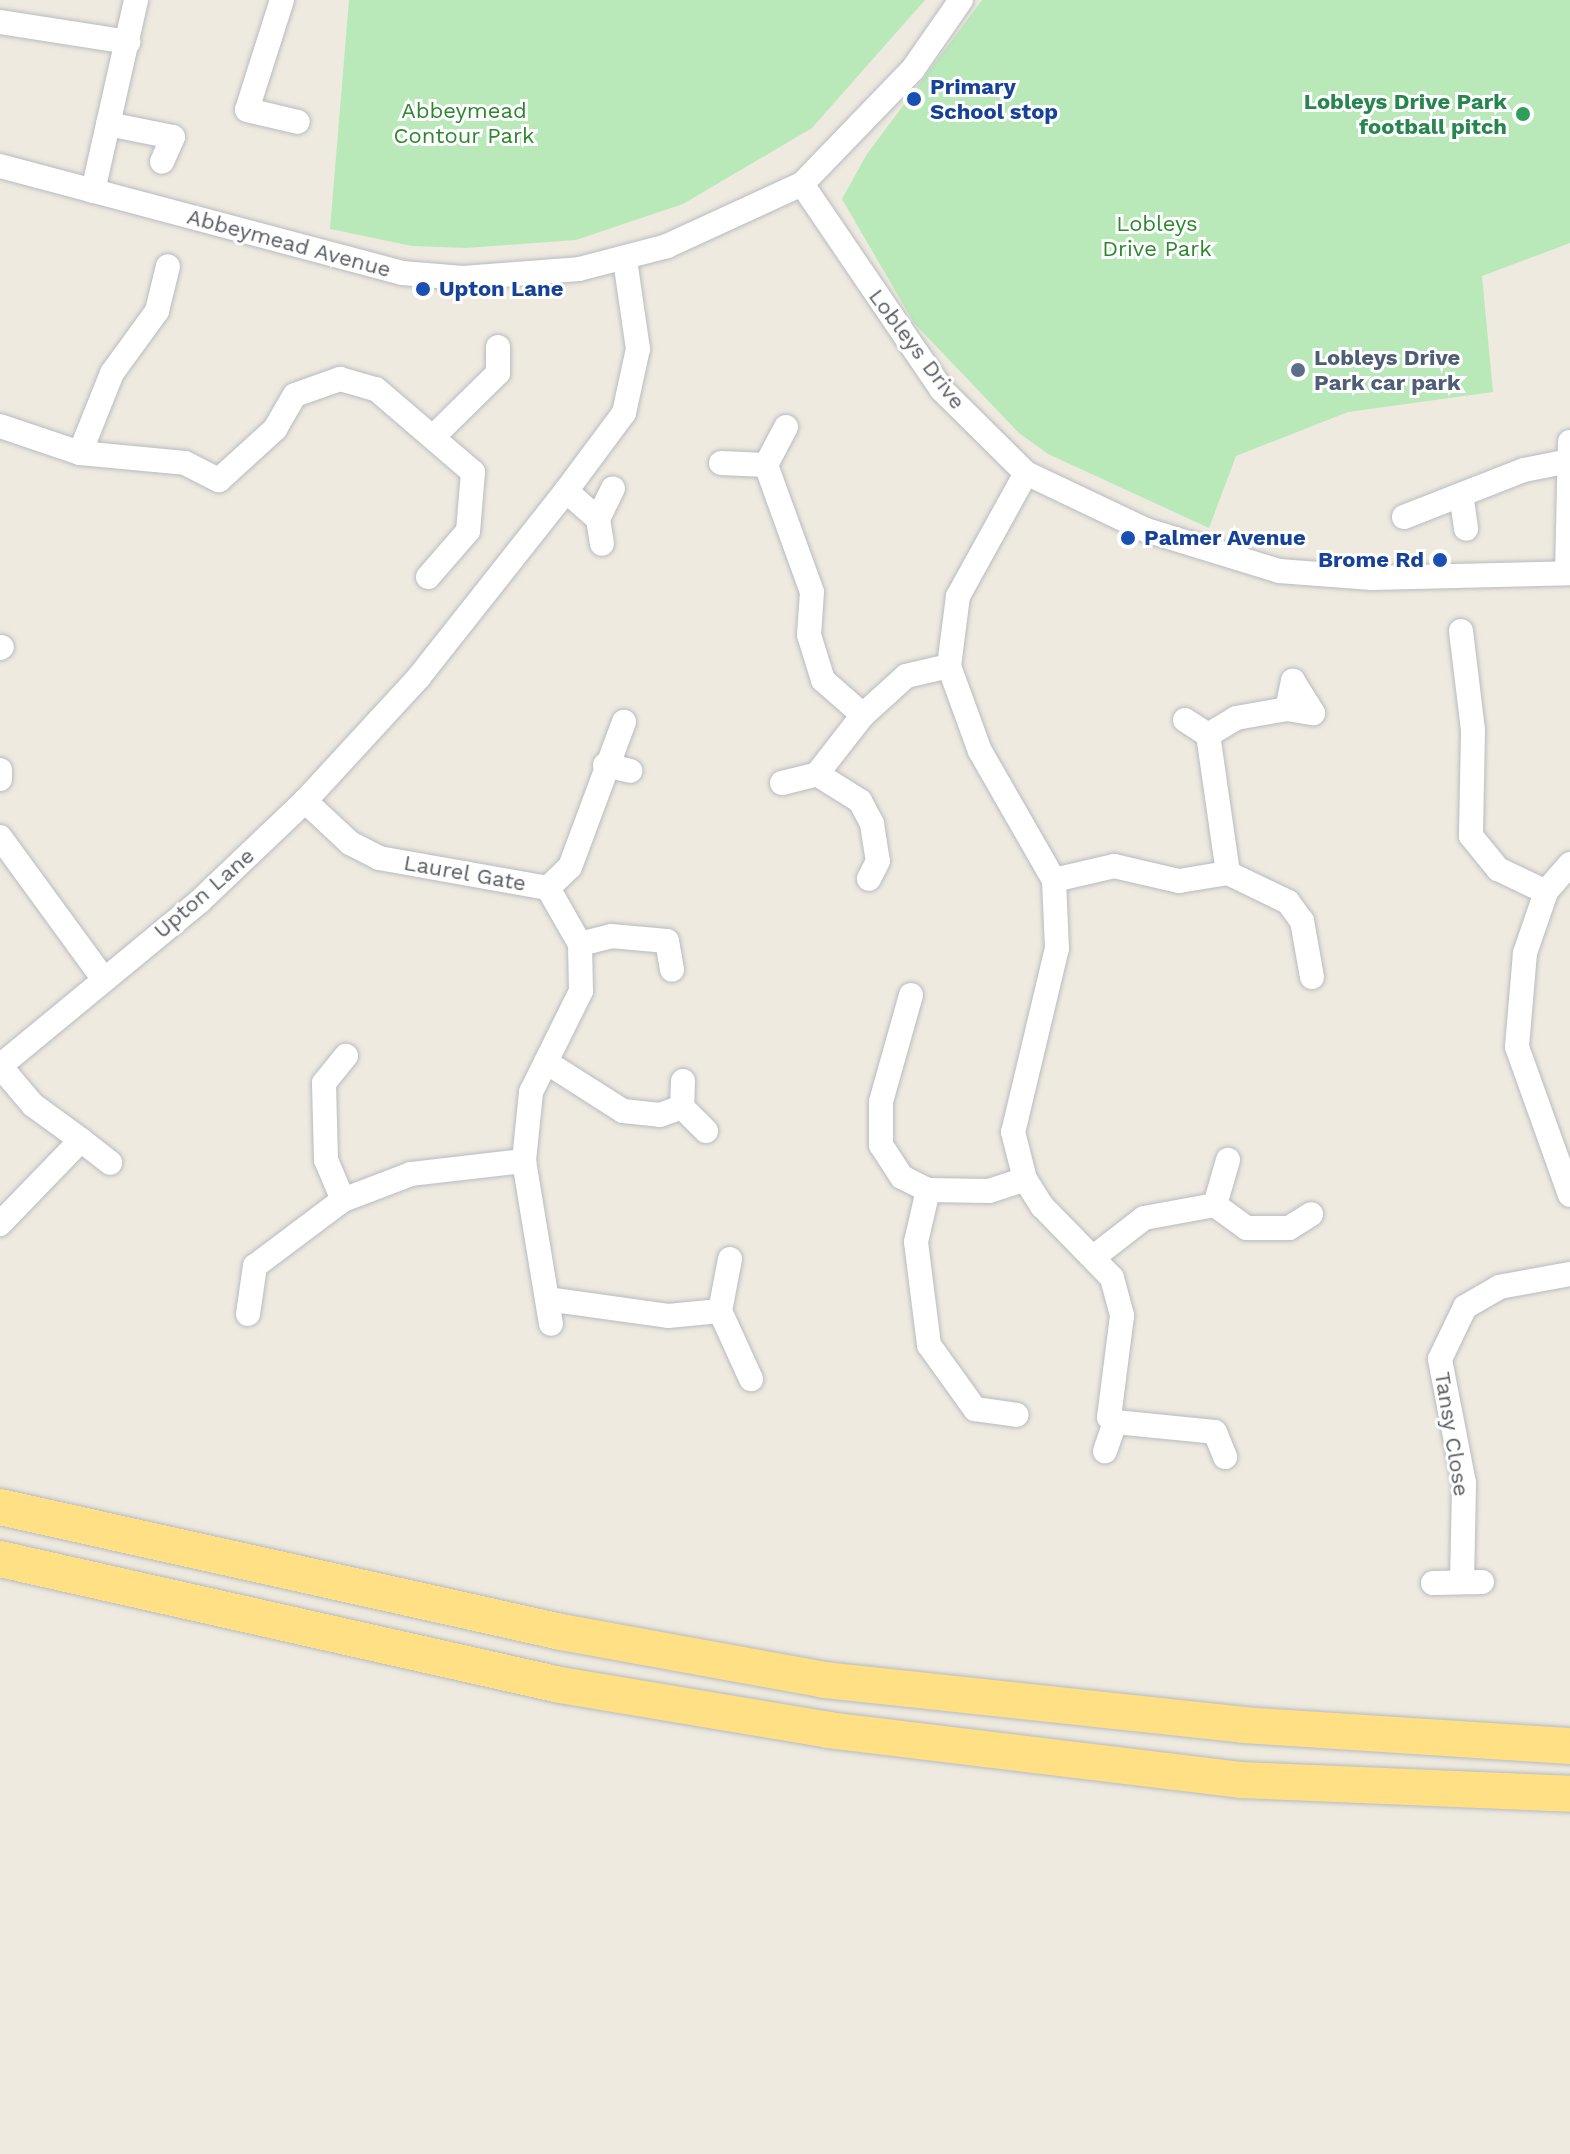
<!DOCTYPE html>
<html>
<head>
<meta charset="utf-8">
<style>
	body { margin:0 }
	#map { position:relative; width:1570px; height:2154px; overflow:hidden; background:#eeeadf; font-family:"Work Sans",sans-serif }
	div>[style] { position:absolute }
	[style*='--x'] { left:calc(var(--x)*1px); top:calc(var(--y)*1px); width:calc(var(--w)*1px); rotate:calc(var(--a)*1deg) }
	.green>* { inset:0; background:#b9e9b9 }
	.roads { filter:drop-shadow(0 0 2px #b8bbc1) drop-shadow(0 0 2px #b8bbc1) }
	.minor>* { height:24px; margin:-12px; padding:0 12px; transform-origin:12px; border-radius:12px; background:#fff }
	.highway>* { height:36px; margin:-18px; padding:0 18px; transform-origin:18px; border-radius:18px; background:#ffe085 }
	.dots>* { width:22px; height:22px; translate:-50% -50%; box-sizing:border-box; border:4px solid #fff; border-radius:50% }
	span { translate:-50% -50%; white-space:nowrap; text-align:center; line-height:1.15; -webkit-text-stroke:6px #fff; paint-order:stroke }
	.transit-label { font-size:22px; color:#164399; font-weight:700 }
	.left { translate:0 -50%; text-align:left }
	.right { translate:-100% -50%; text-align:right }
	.leisure-label { font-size:22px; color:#27864d; font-weight:700 }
	.park-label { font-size:22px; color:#2c872f }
	.street-label { font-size:22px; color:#585d63 }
	.service-label { font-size:22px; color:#4e5e75; font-weight:700 }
</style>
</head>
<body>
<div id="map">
	<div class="green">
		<div style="clip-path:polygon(349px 0,925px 0,812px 128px,683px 204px,576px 240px,466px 248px,412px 246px,330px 229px)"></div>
		<div style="clip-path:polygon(982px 0,1570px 0,1570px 243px,1482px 276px,1493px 392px,1348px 412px,1236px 456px,1209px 528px,1048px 454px,1019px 433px,914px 323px,842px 199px,867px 154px)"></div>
	</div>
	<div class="roads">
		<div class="minor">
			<div style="--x:282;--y:0;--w:115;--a:107.7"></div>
			<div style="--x:247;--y:110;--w:52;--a:13.2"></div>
			<div style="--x:0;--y:22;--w:130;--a:8.9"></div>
			<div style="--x:108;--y:124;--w:66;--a:11.3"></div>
			<div style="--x:173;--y:137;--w:27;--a:114"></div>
			<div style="--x:0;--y:166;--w:416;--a:14.9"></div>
			<div style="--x:402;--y:273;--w:61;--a:4.7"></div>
			<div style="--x:463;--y:278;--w:116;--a:-4.4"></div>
			<div style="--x:579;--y:269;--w:91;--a:-14.6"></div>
			<div style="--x:667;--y:246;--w:149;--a:-24.7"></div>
			<div style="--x:802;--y:184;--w:160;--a:-46"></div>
			<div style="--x:913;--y:69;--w:84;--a:-55.2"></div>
			<div style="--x:802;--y:184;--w:249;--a:55.8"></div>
			<div style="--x:942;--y:390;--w:118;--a:44.7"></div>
			<div style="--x:1026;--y:473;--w:133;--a:25.4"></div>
			<div style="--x:1146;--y:530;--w:139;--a:17.1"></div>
			<div style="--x:1279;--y:571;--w:93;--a:4.3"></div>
			<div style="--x:1372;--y:578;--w:198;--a:-1.4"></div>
			<div style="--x:93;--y:191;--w:196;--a:-77.3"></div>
			<div style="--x:0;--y:426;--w:84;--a:18.6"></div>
			<div style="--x:80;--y:453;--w:105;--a:5.4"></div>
			<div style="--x:185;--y:463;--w:38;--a:27"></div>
			<div style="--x:219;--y:480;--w:76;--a:-42.3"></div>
			<div style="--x:275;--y:429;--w:39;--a:-60"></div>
			<div style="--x:295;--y:395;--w:48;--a:-19.6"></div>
			<div style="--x:340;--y:379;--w:37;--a:16"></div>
			<div style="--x:376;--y:389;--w:128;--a:40.6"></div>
			<div style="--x:473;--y:472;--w:59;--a:94.8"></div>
			<div style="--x:468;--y:531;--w:61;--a:131"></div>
			<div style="--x:786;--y:427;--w:43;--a:117.8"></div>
			<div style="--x:766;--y:465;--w:135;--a:70.1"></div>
			<div style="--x:812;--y:592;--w:43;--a:94"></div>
			<div style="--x:809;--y:635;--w:47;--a:72.7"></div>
			<div style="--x:823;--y:680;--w:53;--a:41.2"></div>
			<div style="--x:436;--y:434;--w:87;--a:-44.5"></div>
			<div style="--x:498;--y:373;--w:26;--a:-90"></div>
			<div style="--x:80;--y:453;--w:86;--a:-68.2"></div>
			<div style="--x:112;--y:373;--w:77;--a:-54"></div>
			<div style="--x:157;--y:311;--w:46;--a:-76.3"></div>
			<div style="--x:721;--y:463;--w:45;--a:2.5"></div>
			<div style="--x:1026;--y:473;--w:141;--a:118.9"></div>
			<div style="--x:958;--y:596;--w:71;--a:97.3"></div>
			<div style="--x:949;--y:666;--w:90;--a:70"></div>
			<div style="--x:980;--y:751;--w:149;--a:60.2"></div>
			<div style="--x:1054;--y:880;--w:68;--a:87.5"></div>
			<div style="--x:1057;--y:948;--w:189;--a:103.4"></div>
			<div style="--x:1013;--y:1132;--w:49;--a:75.7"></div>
			<div style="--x:1025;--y:1179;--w:32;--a:58"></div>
			<div style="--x:1042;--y:1206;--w:100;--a:45.8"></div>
			<div style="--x:1112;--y:1278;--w:39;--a:75"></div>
			<div style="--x:1122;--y:1316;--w:102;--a:97.3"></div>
			<div style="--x:1109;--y:1417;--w:8;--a:40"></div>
			<div style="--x:1115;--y:1422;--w:31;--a:109"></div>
			<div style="--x:566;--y:491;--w:43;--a:41.2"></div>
			<div style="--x:598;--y:519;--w:34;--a:-64"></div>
			<div style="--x:1462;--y:500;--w:29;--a:82"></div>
			<div style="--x:1404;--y:517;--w:129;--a:-21.4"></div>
			<div style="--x:1524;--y:470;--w:46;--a:-11.3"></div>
			<div style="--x:598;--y:519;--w:25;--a:81"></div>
			<div style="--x:1567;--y:573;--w:131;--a:-88.7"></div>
			<div style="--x:1461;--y:631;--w:100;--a:83.1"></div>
			<div style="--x:1473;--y:730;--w:106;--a:91.1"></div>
			<div style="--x:1471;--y:836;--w:43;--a:50.7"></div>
			<div style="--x:1498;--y:869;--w:53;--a:25.6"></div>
			<div style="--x:0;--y:648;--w:2;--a:-27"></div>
			<div style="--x:1287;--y:709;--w:29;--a:-78"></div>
			<div style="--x:1293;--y:681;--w:38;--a:58"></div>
			<div style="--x:1185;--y:720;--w:27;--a:33"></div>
			<div style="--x:605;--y:765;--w:26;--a:13"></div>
			<div style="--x:0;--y:770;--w:9;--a:90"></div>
			<div style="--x:817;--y:774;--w:51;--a:32.1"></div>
			<div style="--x:860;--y:801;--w:26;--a:62"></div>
			<div style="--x:872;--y:824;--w:37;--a:81"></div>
			<div style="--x:878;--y:861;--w:20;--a:117"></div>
			<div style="--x:782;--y:783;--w:36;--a:-14"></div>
			<div style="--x:817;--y:774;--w:75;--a:-52.1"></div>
			<div style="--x:863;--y:715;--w:58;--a:-42.2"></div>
			<div style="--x:906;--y:676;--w:44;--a:-13.1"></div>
			<div style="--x:305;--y:801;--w:62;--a:43"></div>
			<div style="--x:350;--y:843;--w:33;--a:27"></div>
			<div style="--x:379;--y:858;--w:172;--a:10.1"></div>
			<div style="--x:548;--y:888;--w:64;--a:60.3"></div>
			<div style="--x:580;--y:944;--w:47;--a:88.8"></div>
			<div style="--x:581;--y:991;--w:113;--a:116.3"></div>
			<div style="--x:531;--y:1092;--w:69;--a:95.8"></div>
			<div style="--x:524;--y:1161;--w:165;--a:80.6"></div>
			<div style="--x:0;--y:837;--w:175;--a:53.9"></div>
			<div style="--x:1570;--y:864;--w:37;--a:131"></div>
			<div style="--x:1546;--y:892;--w:65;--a:109"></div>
			<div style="--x:1525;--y:953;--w:94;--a:94.9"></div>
			<div style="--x:1517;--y:1047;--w:157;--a:70.3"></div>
			<div style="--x:1228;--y:873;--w:139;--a:-98.2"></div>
			<div style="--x:1208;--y:735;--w:33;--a:-31"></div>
			<div style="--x:1236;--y:718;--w:52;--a:-10"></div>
			<div style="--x:1287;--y:709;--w:26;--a:9"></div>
			<div style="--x:1054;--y:880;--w:62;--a:-13.1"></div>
			<div style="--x:1114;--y:866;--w:67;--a:13"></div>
			<div style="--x:1179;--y:881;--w:50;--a:-9.3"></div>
			<div style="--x:1228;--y:873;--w:67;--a:25.8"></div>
			<div style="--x:1288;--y:902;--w:24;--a:54"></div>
			<div style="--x:1302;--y:921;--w:57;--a:79.9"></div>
			<div style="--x:548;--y:888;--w:30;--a:-44"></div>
			<div style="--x:570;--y:867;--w:155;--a:-69.6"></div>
			<div style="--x:580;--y:944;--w:32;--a:-14"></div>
			<div style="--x:611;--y:936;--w:56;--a:5.1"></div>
			<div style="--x:667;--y:941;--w:29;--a:80"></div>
			<div style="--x:911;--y:995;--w:111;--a:105.7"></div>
			<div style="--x:881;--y:1102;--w:43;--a:90"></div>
			<div style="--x:881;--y:1145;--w:38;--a:57"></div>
			<div style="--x:902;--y:1177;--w:29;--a:27"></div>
			<div style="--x:928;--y:1190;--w:61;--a:0.9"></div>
			<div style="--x:989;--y:1191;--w:38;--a:-18"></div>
			<div style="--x:546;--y:1062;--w:91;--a:32.5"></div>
			<div style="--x:623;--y:1111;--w:37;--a:6"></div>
			<div style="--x:660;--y:1115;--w:23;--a:-20"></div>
			<div style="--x:0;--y:1066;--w:259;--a:-39.5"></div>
			<div style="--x:200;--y:901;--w:145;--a:-43.6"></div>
			<div style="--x:305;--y:801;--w:168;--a:-47.4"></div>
			<div style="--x:419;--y:677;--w:237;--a:-51.7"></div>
			<div style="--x:566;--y:491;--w:97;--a:-53.4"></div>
			<div style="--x:624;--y:413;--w:66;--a:-77.7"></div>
			<div style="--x:638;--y:349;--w:90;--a:-98.3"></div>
			<div style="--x:0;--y:1066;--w:51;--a:49.8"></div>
			<div style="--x:33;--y:1105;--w:59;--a:36.1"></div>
			<div style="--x:81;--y:1140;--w:117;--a:134"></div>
			<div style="--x:683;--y:1081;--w:26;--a:92"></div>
			<div style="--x:682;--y:1107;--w:34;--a:45"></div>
			<div style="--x:81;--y:1140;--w:37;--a:38"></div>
			<div style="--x:928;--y:1190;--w:53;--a:103"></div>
			<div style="--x:916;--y:1242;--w:104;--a:82.8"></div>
			<div style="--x:929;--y:1345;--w:79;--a:54.3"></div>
			<div style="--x:975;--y:1409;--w:42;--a:8.1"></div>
			<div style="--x:343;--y:1200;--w:43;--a:-113"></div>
			<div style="--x:326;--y:1160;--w:77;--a:-91.5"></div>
			<div style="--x:324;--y:1083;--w:35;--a:-51"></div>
			<div style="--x:1215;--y:1205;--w:47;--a:-73.9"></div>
			<div style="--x:1095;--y:1256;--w:62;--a:-37.8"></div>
			<div style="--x:1144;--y:1218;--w:72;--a:-10.4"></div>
			<div style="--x:1215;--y:1205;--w:39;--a:36"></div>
			<div style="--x:1247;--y:1228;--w:42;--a:0"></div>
			<div style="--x:1289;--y:1228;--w:26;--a:-32"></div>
			<div style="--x:547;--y:1299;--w:122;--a:8"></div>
			<div style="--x:668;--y:1316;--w:52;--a:-5.5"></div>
			<div style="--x:720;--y:1311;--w:75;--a:65.5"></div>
			<div style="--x:720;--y:1311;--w:53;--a:-79.1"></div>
			<div style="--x:248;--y:1314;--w:49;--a:-81.7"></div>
			<div style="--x:255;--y:1266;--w:110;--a:-36.9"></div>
			<div style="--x:343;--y:1200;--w:73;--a:-20.9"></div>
			<div style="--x:411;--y:1174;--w:114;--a:-6.6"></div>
			<div style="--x:1115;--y:1422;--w:100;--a:5.7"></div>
			<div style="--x:1215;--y:1432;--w:27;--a:68"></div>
			<div style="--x:1462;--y:1582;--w:99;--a:-88.8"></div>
			<div style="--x:1464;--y:1483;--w:126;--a:-101"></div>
			<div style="--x:1440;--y:1359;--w:58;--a:-64.3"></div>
			<div style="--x:1465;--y:1307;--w:39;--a:-30"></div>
			<div style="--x:1499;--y:1287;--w:72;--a:-10.4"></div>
			<div style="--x:1433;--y:1583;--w:49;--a:-1.2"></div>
		</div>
		<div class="highway">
			<div style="--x:0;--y:1507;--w:575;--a:12.56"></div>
			<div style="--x:561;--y:1632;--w:268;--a:10.3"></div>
			<div style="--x:825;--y:1680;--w:420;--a:6.1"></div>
			<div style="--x:1243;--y:1725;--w:328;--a:3.7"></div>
			<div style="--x:0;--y:1559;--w:574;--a:12.68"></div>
			<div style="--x:560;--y:1685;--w:272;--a:9.5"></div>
			<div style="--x:828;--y:1730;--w:416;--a:6.9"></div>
			<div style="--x:1241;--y:1780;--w:329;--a:2.4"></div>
		</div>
	</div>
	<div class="dots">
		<div style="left:914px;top:99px;background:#1a4fb4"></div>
		<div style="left:1523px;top:114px;background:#2e9e5b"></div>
		<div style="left:423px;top:289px;background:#1a4fb4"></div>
		<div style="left:1298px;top:370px;background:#5c6f8a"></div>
		<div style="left:1128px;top:538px;background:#1a4fb4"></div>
		<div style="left:1440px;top:560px;background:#1a4fb4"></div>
	</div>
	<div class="transit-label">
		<span class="left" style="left:930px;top:99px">Primary<br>School stop</span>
		<span class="left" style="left:439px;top:289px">Upton Lane</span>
		<span class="left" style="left:1144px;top:538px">Palmer Avenue</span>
		<span class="right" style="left:1424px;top:560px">Brome Rd</span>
	</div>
	<div class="leisure-label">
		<span class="right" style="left:1507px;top:114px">Lobleys Drive Park<br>football pitch</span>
	</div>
	<div class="park-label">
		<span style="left:464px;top:123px">Abbeymead<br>Contour Park</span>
		<span style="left:1157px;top:236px">Lobleys<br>Drive Park</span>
	</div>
	<div class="street-label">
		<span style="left:289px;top:243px;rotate:15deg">Abbeymead Avenue</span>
		<span style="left:917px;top:349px;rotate:53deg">Lobleys Drive</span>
		<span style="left:465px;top:873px;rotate:10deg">Laurel Gate</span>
		<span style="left:204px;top:893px;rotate:-41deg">Upton Lane</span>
		<span style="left:1452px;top:1434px;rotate:81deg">Tansy Close</span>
	</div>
	<div class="service-label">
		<span class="left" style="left:1314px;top:370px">Lobleys Drive<br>Park car park</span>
	</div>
</div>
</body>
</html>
